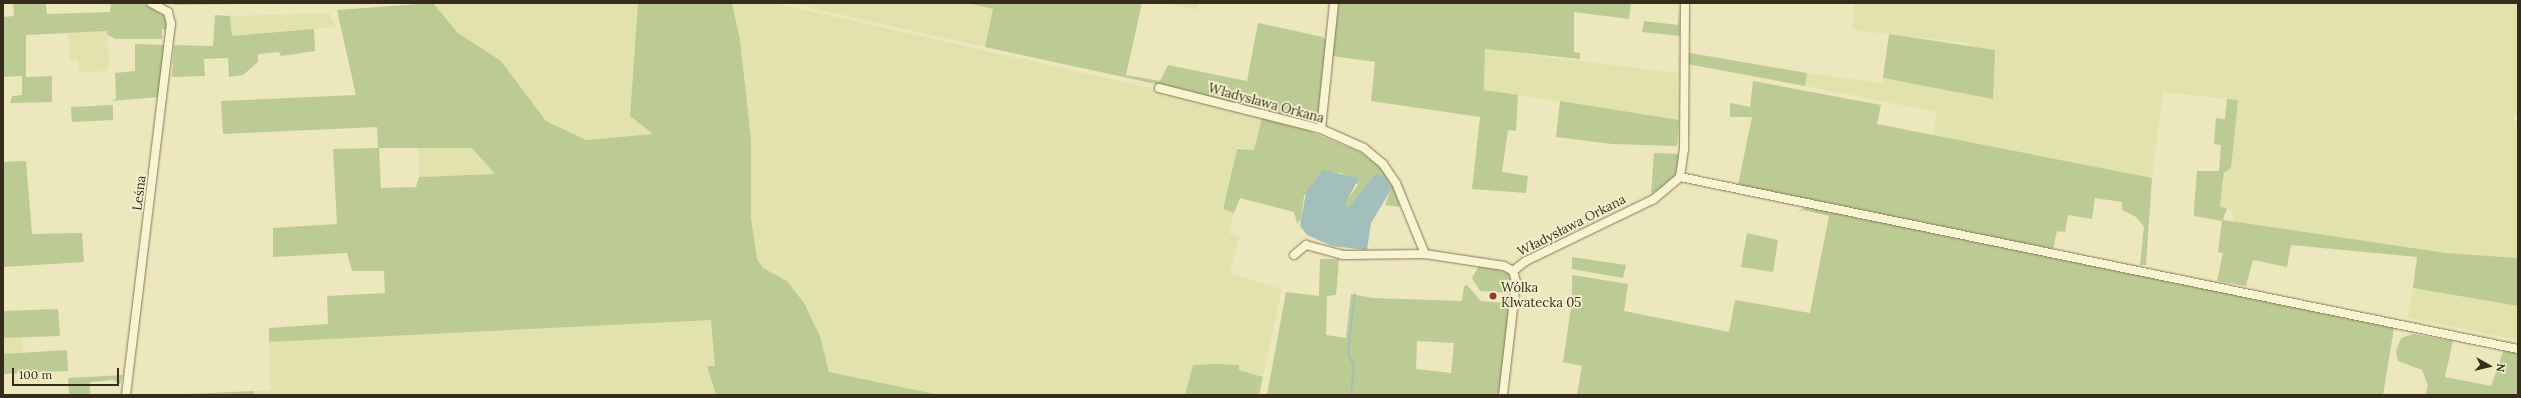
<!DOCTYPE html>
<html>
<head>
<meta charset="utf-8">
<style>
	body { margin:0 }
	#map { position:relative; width:2521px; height:398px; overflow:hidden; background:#ede7be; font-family:Lora,serif }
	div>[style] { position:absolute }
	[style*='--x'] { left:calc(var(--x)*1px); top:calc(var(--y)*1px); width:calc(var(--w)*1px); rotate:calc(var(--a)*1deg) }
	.farmland>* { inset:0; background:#e2e3ac }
	.green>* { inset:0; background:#bbcb93 }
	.water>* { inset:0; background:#a2bfbb }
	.stream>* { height:2px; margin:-1px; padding:0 1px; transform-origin:1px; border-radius:1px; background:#a2bfbb }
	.roads { filter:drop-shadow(0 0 1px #857857) drop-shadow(0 0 1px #857857) }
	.minor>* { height:8px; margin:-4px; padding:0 4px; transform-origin:4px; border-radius:4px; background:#f8f3d1 }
	.dots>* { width:11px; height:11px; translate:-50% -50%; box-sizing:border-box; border:2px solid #f5f0ce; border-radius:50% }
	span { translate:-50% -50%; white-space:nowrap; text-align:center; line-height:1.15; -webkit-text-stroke:3.5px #f5f0ce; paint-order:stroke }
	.street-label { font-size:13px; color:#352c1c }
	.poi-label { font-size:13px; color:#352c1c }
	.left { translate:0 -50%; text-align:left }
	.frame { position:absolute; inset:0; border:4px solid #352c1c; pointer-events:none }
	.north { position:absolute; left:2469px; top:346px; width:40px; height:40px; -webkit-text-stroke:3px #f5f0ce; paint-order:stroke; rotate:98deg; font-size:11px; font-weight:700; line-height:16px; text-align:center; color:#352c1c }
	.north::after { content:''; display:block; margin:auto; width:14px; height:18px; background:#352c1c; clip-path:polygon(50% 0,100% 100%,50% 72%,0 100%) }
	.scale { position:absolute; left:12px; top:368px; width:107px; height:18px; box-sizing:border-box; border:2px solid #352c1c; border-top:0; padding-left:5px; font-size:12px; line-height:14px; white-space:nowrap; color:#352c1c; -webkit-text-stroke:3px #f5f0ce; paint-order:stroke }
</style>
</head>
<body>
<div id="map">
	<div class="farmland">
		<div style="clip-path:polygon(433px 3px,638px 3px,630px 116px,653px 134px,585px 140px,546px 121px,501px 61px,458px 33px)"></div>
		<div style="clip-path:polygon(732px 3px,773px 3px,1262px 113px,1254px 150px,1237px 147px,1223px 209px,1234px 213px,1229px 233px,1240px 237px,1229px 273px,1282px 289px,1263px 377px,1239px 370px,1239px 365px,1194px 365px,1187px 395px,940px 395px,829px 372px,820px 336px,804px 303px,787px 281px,763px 268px,757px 259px,751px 218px,751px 139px,740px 40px)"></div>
		<div style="clip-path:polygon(790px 3px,966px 3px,993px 9px,985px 47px)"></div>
		<div style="clip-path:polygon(1163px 3px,1198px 3px,1197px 10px)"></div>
		<div style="clip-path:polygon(1854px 3px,2518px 3px,2518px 112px,2513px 121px,2518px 121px,2518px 258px,2446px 253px,2234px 223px,2232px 210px,2220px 207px,2237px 100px,2163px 92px,2152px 178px,1933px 136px,1937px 112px,1805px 86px,1807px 73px,1882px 83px,1883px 78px,1993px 98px,1968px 43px,1852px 30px)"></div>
		<div style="clip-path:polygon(329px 13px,336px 27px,232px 36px,230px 16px)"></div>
		<div style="clip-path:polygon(107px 31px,109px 63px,106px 71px,80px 72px,78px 59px,70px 60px,68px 32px)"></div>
		<div style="clip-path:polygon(1485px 49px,1677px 73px,1679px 120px,1484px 90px)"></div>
		<div style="clip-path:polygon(418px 148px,472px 148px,496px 174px,419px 177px)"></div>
		<div style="clip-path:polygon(2413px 288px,2518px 306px,2518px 340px,2408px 318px)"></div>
		<div style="clip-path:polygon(666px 320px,712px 320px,715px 366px,707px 367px,716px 395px,254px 395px,254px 391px,270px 390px,269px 342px)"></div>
		<div style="clip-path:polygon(3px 338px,22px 338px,23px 353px,3px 354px)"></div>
	</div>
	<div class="green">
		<div style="clip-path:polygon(13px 3px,46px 3px,47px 14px,110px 12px,111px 3px,143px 3px,165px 16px,167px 30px,162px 29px,162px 39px,166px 39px,116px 39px,107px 35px,107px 31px,26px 35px,26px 77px,52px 76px,52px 102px,10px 103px,12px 96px,22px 95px,22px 76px,3px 77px,3px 17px,14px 16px)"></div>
		<div style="clip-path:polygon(170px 3px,241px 3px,241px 4px,175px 5px)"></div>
		<div style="clip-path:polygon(evenodd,433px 3px,458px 33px,501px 61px,546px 121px,586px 140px,653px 134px,630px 116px,638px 3px,732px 3px,740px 40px,751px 139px,751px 218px,757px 259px,763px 268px,787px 281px,804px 303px,820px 336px,829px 372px,940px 395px,716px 395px,707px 366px,715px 366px,711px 320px,269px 342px,269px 328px,328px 324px,327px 296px,385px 293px,384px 271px,352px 271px,347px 253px,273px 257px,273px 228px,337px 224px,333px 149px,378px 148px,377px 127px,223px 134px,221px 101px,356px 95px,337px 10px,433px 3px,379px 148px,472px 148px,495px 174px,419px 177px,416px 187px,381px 188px,379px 148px)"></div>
		<div style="clip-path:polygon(966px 3px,1142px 3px,1126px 75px,1160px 81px,1168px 65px,1247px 81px,1258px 23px,1323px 37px,1326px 41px,1317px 126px,1160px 85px,985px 47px,993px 9px)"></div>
		<div style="clip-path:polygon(1339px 3px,1479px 4px,1631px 3px,1629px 19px,1574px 12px,1574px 52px,1580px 53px,1580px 59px,1485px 49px,1484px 90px,1518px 95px,1516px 131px,1508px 130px,1502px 172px,1528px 176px,1526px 193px,1472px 189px,1480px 117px,1371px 101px,1375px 62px,1332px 56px)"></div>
		<div style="clip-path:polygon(1679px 3px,1680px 36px,1642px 32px,1644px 21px,1678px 25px)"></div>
		<div style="clip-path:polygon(215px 15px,230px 16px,232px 36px,314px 29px,315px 51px,281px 56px,279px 52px,258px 54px,258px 62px,243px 75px,229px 77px,228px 58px,204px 59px,205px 76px,172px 77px,174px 45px,213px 46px)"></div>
		<div style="clip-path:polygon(1889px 34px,1995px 50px,1993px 99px,1883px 78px)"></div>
		<div style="clip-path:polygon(135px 44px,165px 45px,159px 97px,111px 101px,116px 99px,115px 73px,135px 71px)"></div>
		<div style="clip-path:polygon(1690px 53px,1807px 73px,1805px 86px,1687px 64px,1686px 55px)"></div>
		<div style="clip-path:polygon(1753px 81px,1881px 105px,1877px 124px,2152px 178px,2146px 265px,2140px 265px,2144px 227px,2136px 217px,2122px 210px,2122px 202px,2095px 198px,2092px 219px,2068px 215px,2065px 232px,2057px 231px,2053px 249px,1738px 185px,1752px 117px,1730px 117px,1730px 103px,1750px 107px)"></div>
		<div style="clip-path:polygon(2227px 99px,2238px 100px,2231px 168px,2224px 173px,2220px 207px,2227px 208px,2223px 220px,2446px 253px,2518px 258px,2518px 306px,2413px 288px,2417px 257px,2291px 245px,2287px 267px,2253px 260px,2246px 286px,2217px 281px,2223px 253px,2218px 252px,2222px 221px,2194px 216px,2194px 208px,2197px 171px,2219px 171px,2221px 145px,2214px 144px,2216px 118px,2225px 119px)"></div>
		<div style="clip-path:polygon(1560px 101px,1679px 120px,1677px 146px,1612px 144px,1556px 137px)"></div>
		<div style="clip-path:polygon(113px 105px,113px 120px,72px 122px,71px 107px)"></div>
		<div style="clip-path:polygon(1262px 117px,1307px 130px,1362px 153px,1379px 166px,1394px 186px,1400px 207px,1385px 205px,1391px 190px,1375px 174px,1348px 208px,1344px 204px,1358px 185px,1342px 173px,1327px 172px,1304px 196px,1301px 220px,1297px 223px,1294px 212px,1240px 198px,1234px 213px,1223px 209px,1237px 149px,1254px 150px)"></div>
		<div style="clip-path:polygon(1654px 153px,1681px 154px,1673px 181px,1651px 194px)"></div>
		<div style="clip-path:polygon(26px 161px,32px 234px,82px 233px,84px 262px,3px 267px,3px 162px)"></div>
		<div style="clip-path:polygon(1805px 207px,1951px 234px,2385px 325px,2394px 328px,2383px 395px,1577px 395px,1582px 366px,1563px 362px,1572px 301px,1572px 275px,1628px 284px,1624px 311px,1729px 332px,1735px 300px,1810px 313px,1829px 216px,1803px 210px,1796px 214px)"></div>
		<div style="clip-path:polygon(1747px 233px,1778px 240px,1773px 272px,1741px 267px)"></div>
		<div style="clip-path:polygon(1572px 257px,1626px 265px,1623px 278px,1572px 269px)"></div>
		<div style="clip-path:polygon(evenodd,1320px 259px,1339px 259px,1336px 295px,1327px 296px,1326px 335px,1346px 338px,1351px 294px,1372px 298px,1462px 301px,1464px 286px,1467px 285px,1481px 301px,1509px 303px,1500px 395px,1267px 395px,1286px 292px,1319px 296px,1320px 259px,1417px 341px,1454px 343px,1451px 373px,1416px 369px,1417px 341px)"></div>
		<div style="clip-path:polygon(1479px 266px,1507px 272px,1512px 279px,1511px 293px,1480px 291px,1472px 278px)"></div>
		<div style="clip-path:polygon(58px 309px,60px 336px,3px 338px,3px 311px)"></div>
		<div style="clip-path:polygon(2413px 334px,2453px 341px,2445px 377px,2491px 386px,2504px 349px,2518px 351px,2518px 395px,2425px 395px,2428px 386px,2422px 370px,2398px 361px,2396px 351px,2401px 338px)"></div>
		<div style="clip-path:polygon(67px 350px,68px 371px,3px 374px,3px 354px)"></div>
		<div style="clip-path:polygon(1215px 364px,1239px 365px,1239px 370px,1263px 377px,1259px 395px,1185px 395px,1193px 365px)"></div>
		<div style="clip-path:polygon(123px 375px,120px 384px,113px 380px,90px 382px,90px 395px,69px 395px,68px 378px)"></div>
		<div style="clip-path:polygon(254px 391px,254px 395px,188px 395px,188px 394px)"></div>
	</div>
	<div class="water">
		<div style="clip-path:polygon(1323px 170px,1359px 178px,1345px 204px,1348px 208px,1375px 174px,1385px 177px,1391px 190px,1371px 223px,1367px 250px,1332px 246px,1307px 235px,1300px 226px,1306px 192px)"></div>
	</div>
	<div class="stream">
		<div style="--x:1351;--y:395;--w:28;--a:-84"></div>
		<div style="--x:1354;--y:367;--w:16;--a:-112"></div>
		<div style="--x:1348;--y:352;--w:58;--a:-83.1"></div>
	</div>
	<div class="roads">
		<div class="minor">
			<div style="--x:1159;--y:88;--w:167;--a:14.2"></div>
			<div style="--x:1321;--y:129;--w:47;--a:23.8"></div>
			<div style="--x:1364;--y:148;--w:25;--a:40"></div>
			<div style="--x:1383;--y:164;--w:23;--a:56"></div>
			<div style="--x:1396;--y:183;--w:77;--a:67.8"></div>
			<div style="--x:1425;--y:254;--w:80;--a:8.6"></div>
			<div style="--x:1504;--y:266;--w:10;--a:29"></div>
			<div style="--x:1321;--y:129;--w:127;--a:-84.1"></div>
			<div style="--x:1680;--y:177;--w:855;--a:11.6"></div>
			<div style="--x:1680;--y:177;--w:27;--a:-82"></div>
			<div style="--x:1684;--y:150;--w:147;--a:-89.6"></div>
			<div style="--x:1294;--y:255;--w:16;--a:-40"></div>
			<div style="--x:1306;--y:245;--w:39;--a:15"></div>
			<div style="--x:1344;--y:255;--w:81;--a:-0.7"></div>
			<div style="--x:1513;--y:271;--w:16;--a:-38"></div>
			<div style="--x:1526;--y:261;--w:142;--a:-25.8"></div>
			<div style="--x:1654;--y:199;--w:34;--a:-40"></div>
			<div style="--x:126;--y:395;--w:374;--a:-83.1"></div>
			<div style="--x:171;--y:24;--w:12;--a:-104"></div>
			<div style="--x:168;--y:12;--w:19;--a:-152"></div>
			<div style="--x:1503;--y:395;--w:114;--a:-83.4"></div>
			<div style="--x:1516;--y:282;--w:11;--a:-105"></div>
		</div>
	</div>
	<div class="dots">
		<div style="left:1493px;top:296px;background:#943928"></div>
	</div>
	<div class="street-label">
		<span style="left:1266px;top:104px;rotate:15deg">Władysława Orkana</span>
		<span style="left:140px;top:193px;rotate:-83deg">Leśna</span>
		<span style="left:1572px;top:226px;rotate:-27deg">Władysława Orkana</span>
	</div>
	<div class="poi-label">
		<span class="left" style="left:1501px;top:296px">Wólka<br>Klwatecka 05</span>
	</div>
	<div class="frame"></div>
	<div class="north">N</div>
	<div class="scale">100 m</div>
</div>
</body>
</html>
